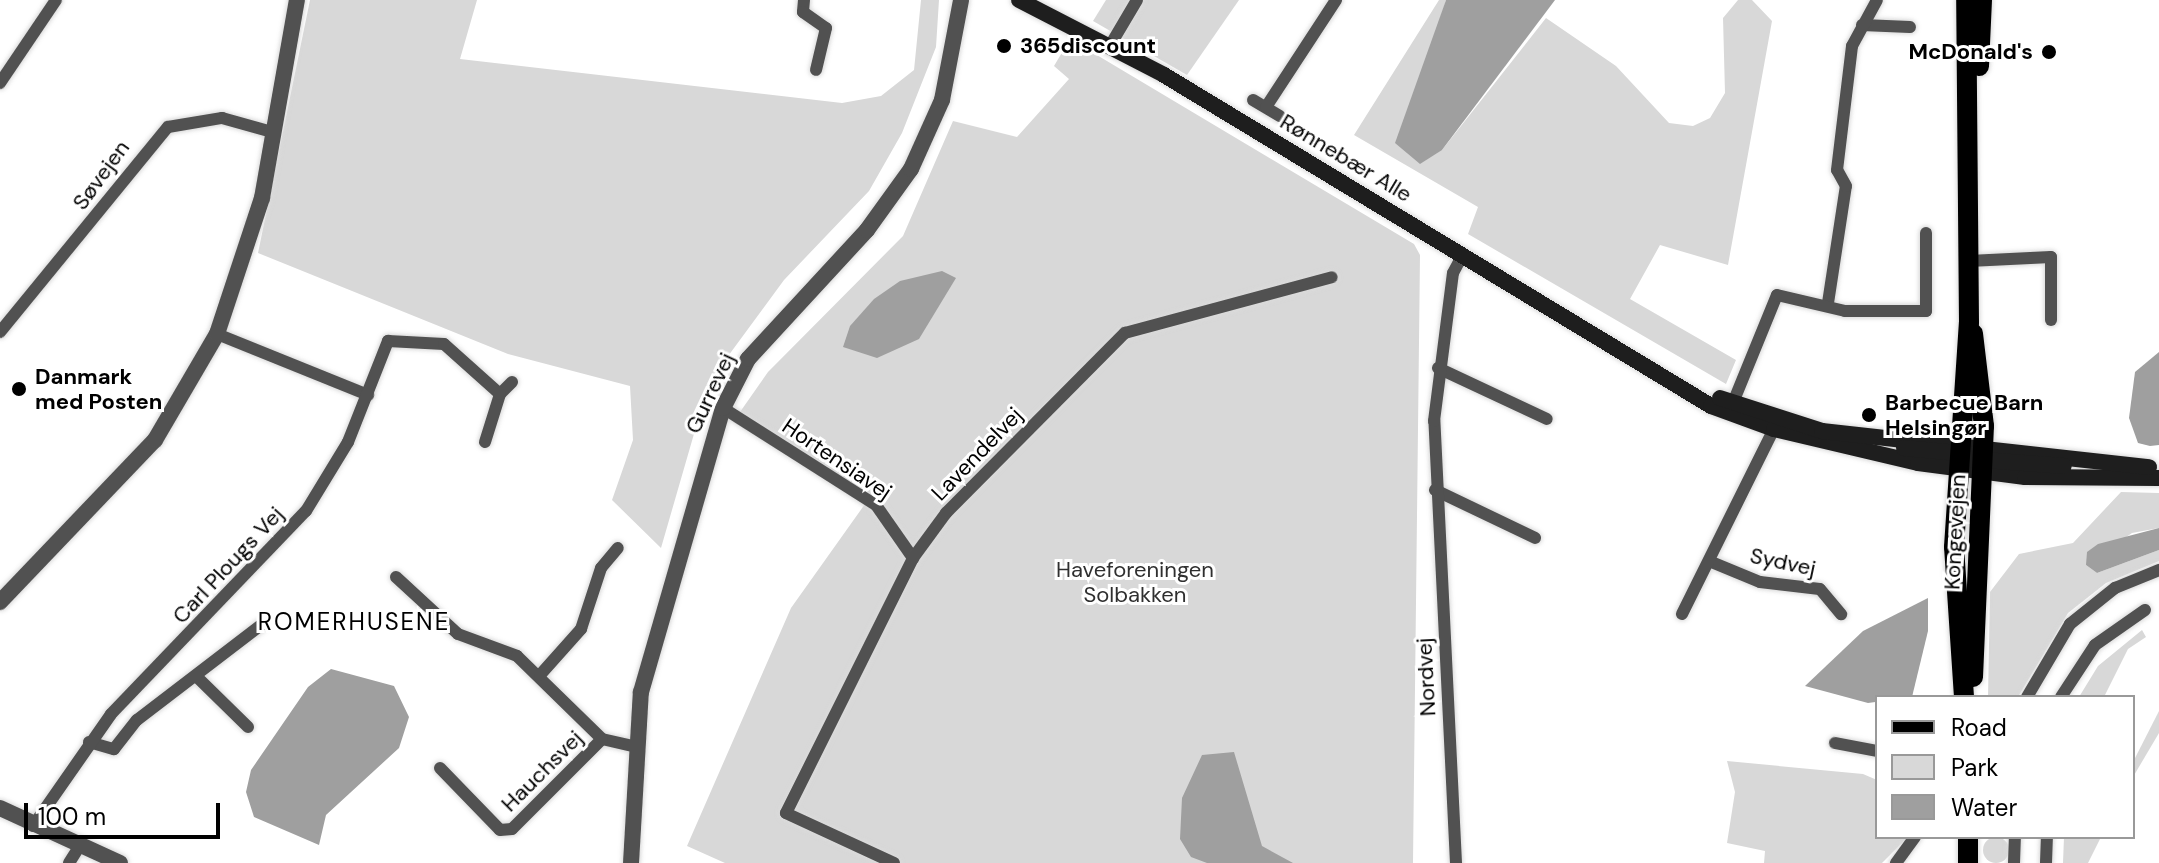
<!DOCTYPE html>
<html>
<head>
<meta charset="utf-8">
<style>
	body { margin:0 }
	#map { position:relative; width:2159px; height:863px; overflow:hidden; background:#fff; font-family:"DM Sans",sans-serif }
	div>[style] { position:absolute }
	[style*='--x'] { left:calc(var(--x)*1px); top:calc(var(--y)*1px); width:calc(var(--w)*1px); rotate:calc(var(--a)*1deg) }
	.green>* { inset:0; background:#d8d8d8 }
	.round { border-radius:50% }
	.water>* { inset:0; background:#9f9f9f }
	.roads { filter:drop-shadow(0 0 2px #dbdbdb) drop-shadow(0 0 2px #dbdbdb) }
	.minor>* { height:12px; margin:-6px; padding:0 6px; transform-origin:6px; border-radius:6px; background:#515151 }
	.tertiary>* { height:16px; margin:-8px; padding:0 8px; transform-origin:8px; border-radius:8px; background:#515151 }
	.secondary>* { height:16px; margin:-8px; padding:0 8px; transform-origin:8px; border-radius:8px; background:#1e1e1e }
	.primary>* { height:20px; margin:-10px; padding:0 10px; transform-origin:10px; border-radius:10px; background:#000 }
	.dots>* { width:22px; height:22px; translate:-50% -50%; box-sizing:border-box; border:4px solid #fff; border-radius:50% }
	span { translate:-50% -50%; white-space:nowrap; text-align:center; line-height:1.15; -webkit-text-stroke:6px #fff; paint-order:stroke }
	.poi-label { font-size:22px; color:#000; font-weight:700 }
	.left { translate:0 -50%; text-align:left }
	.right { translate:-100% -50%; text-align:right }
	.street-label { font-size:22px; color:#000 }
	.park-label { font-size:22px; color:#2f2f2f }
	.neighbourhood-label { font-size:24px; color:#000; letter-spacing:2px }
	.legend { position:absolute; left:1875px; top:695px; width:260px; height:144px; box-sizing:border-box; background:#fff; border:2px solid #999; margin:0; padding:10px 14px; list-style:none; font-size:24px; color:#000 }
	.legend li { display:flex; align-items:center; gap:16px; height:40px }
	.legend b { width:40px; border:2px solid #999 }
	.scale { position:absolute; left:24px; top:803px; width:196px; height:36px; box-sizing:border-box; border:4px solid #000; border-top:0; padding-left:10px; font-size:24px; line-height:28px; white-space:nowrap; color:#000; -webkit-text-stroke:6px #fff; paint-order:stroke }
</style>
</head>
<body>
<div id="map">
	<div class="green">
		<div style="clip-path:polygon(310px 0,477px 0,460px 59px,842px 103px,881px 96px,914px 70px,921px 0,939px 0,936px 47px,902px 133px,869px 191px,784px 280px,709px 382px,661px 548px,612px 500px,633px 440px,630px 386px,508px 354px,258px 253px)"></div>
		<div style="clip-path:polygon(1106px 0,1239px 0,1187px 75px,1093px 21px)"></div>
		<div style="clip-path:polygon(1439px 0,1446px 0,1428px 57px,1442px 150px,1546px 18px,1616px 66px,1669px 123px,1693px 126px,1710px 118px,1725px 93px,1723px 18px,1738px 0,1752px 0,1772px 21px,1728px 265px,1660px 245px,1630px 299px,1736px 360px,1726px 384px,1468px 234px,1478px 207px,1354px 135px)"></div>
		<div style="clip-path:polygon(1070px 39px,1414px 244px,1420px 255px,1413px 863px,725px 863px,687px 846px,791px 608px,865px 504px,733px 422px,768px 372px,903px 236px,953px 121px,1017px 137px,1069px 79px,1054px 66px)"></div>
		<div style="clip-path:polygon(2121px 492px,2159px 493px,2159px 528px,2132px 533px,2086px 565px,2097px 573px,2159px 550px,2159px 561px,2106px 583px,2068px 613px,2018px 697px,1988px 697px,1990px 592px,2019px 554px,2073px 543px)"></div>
		<div style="clip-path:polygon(2142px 630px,2146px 637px,2128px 649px,2104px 697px,2079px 697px,2098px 666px)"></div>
		<div style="clip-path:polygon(2159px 711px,2159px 733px,2133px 777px,2133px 762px)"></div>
		<div style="clip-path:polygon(1727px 761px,1863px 774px,1877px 780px,1877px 837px,1908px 837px,1882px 863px,1764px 863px,1765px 851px,1727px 843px,1735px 792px)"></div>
		<div style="clip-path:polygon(2064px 837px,2101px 837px,2088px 863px,2063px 863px)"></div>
		<div class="round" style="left:1983px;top:837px;width:26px;height:26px"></div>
	</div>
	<div class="water">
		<div style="clip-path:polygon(1446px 0,1555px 0,1442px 150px,1420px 164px,1395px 143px)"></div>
		<div style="clip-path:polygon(942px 271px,956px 278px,919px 339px,877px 358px,843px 347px,850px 326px,874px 299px,900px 281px)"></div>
		<div style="clip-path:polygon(2159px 352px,2159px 445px,2150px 446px,2138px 443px,2129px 418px,2135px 372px)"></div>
		<div style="clip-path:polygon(2159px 528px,2159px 550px,2097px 573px,2086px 565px,2087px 552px,2098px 544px)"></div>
		<div style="clip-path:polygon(1928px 598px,1928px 631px,1912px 697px,1868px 703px,1805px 686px,1863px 631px)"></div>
		<div style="clip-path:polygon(331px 669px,394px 686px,409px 717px,399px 748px,326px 815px,319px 845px,254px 817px,246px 792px,251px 770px,308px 687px)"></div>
		<div style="clip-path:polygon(1234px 752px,1262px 846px,1293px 863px,1207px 863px,1191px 857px,1180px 839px,1182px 798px,1202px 755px)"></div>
	</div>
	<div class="roads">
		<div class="minor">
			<div style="--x:804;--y:0;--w:12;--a:95"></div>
			<div style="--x:803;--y:12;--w:28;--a:35"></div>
			<div style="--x:826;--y:28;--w:43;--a:103.4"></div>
			<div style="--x:1862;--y:25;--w:48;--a:2.4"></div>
			<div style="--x:1111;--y:44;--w:51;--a:-59.4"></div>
			<div style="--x:0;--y:83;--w:100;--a:-56"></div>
			<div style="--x:1253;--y:100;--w:31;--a:31"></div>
			<div style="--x:1266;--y:107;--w:128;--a:-56.8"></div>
			<div style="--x:1969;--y:261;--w:82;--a:-2.8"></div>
			<div style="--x:2051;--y:257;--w:63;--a:90"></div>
			<div style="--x:1828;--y:303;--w:118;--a:-81.3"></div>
			<div style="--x:1846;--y:186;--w:18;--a:-119"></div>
			<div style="--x:1837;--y:170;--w:125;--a:-83.1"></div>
			<div style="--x:1852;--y:46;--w:52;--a:-61.5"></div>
			<div style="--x:0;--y:332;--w:265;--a:-50.7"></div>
			<div style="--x:168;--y:127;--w:55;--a:-9.5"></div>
			<div style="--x:222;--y:118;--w:52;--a:15.6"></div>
			<div style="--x:217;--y:334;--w:163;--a:22"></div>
			<div style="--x:1438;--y:368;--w:120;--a:25.1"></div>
			<div style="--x:723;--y:408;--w:181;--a:32.4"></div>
			<div style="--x:876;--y:505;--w:65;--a:55.1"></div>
			<div style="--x:1730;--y:410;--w:124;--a:-67.8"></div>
			<div style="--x:1777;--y:295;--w:70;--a:13.2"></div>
			<div style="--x:1845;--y:311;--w:81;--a:0"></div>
			<div style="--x:1926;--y:311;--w:78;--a:-90"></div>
			<div style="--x:485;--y:442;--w:50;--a:-72.6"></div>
			<div style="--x:500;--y:394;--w:17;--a:-45"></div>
			<div style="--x:1435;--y:490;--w:111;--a:25.6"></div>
			<div style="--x:1709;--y:561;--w:55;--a:22.4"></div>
			<div style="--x:1760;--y:582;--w:60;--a:6.7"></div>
			<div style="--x:1820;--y:589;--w:33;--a:50"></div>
			<div style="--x:396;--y:577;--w:84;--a:42.6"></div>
			<div style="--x:458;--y:634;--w:63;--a:20.4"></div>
			<div style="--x:517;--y:656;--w:119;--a:44.3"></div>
			<div style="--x:602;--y:739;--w:32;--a:13"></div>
			<div style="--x:1682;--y:614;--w:207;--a:-63.6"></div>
			<div style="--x:540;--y:675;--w:62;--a:-48.3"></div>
			<div style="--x:581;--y:629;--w:64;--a:-71.8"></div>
			<div style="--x:601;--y:568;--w:26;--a:-50"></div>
			<div style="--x:198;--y:678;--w:70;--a:44.4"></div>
			<div style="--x:2027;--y:697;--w:85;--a:-59.5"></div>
			<div style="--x:2070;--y:624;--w:58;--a:-38.7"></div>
			<div style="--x:2115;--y:588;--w:48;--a:-22.2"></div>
			<div style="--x:2061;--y:697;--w:62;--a:-56.8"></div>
			<div style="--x:2095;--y:645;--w:61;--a:-35"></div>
			<div style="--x:89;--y:742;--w:26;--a:16"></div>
			<div style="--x:114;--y:749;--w:37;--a:-52"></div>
			<div style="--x:137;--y:720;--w:155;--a:-37.4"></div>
			<div style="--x:1835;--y:743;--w:43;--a:10.8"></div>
			<div style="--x:440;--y:768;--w:86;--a:45.9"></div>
			<div style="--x:500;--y:830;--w:12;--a:-5"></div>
			<div style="--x:512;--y:829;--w:127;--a:-45"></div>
			<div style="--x:33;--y:826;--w:136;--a:-55.1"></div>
			<div style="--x:111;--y:714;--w:281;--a:-46.2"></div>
			<div style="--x:306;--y:511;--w:81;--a:-58.7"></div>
			<div style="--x:348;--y:442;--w:109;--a:-68.4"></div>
			<div style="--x:388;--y:341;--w:56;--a:3.1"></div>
			<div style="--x:444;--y:344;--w:75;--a:41.8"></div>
			<div style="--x:69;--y:863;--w:19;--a:-58"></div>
			<div style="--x:894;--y:863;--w:119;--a:-155.2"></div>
			<div style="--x:786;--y:813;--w:285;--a:-63.5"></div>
			<div style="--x:913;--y:558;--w:56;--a:-53.7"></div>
			<div style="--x:946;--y:513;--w:254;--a:-45.2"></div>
			<div style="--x:1125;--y:333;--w:214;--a:-15.1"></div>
			<div style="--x:1456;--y:863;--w:443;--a:-92.8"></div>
			<div style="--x:1434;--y:421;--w:149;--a:-82.7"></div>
			<div style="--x:1453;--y:273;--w:21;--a:-62"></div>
			<div style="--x:1896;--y:863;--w:32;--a:-54"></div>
			<div style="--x:2014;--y:863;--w:26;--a:-88"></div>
			<div style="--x:2046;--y:863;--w:26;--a:-88"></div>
		</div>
		<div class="tertiary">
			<div style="--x:0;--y:602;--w:224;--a:-46.3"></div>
			<div style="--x:155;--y:440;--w:123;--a:-59.7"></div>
			<div style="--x:217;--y:334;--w:143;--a:-71.7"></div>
			<div style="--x:262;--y:198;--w:201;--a:-80"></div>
			<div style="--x:0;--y:808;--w:132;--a:24.6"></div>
			<div style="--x:631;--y:863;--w:171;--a:-86.7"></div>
			<div style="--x:641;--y:692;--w:296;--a:-73.9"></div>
			<div style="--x:723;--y:408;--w:55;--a:-63"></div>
			<div style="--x:748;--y:359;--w:176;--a:-47.3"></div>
			<div style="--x:867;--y:230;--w:75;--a:-54.2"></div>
			<div style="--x:911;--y:169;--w:76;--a:-65.8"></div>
			<div style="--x:942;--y:100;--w:102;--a:-79.2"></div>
		</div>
		<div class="secondary">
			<div style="--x:1019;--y:0;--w:163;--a:27.3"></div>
			<div style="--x:1164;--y:75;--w:639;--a:31.18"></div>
			<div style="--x:1711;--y:406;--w:67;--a:20.1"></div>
			<div style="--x:1774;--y:429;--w:148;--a:13.3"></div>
			<div style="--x:1918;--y:463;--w:108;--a:7.5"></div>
			<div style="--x:2025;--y:477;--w:134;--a:0.4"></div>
			<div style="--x:1720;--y:398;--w:107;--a:17.9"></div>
			<div style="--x:1822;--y:431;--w:329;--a:6.3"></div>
			<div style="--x:1904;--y:448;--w:65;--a:5.3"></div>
			<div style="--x:1971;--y:459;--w:93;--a:4.3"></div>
		</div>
		<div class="primary">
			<div style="--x:1979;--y:66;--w:66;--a:-87.4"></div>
			<div style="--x:1973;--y:677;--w:251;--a:-87.5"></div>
			<div style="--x:1984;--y:426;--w:93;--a:-96.8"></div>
			<div style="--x:1964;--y:697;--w:150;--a:-93.8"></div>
			<div style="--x:1954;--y:547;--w:225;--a:-86.2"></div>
			<div style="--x:1969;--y:323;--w:323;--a:-90.5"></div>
			<div style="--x:1968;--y:863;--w:26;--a:-90"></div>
		</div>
	</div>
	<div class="dots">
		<div style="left:1004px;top:46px;background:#000"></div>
		<div style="left:2049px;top:52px;background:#000"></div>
		<div style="left:19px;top:389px;background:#000"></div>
		<div style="left:1869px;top:415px;background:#000"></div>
	</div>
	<div class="poi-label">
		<span class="left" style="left:1020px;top:46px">365discount</span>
		<span class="right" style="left:2033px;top:52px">McDonald's</span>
		<span class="left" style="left:35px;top:389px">Danmark<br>med Posten</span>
		<span class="left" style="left:1885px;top:415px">Barbecue Barn<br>Helsingør</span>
	</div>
	<div class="street-label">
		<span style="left:1346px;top:158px;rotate:31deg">Rønnebær Alle</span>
		<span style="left:101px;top:175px;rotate:-54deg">Søvejen</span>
		<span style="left:710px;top:393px;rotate:-65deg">Gurrevej</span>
		<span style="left:977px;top:454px;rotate:-46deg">Lavendelvej</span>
		<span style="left:837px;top:459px;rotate:34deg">Hortensiavej</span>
		<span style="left:1955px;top:532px;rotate:-87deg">Kongevejen</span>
		<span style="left:1783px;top:562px;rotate:12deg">Sydvej</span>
		<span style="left:228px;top:565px;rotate:-47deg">Carl Plougs Vej</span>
		<span style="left:1426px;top:677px;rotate:-93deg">Nordvej</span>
		<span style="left:542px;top:771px;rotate:-45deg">Hauchsvej</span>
	</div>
	<div class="park-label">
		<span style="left:1135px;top:582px">Haveforeningen<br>Solbakken</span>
	</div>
	<div class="neighbourhood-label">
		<span style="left:354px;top:622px">ROMERHUSENE</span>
	</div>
	<ul class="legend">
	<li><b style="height:10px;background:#000"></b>Road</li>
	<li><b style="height:22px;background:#d8d8d8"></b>Park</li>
	<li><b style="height:22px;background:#9f9f9f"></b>Water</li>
	</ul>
	<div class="scale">100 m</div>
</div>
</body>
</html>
